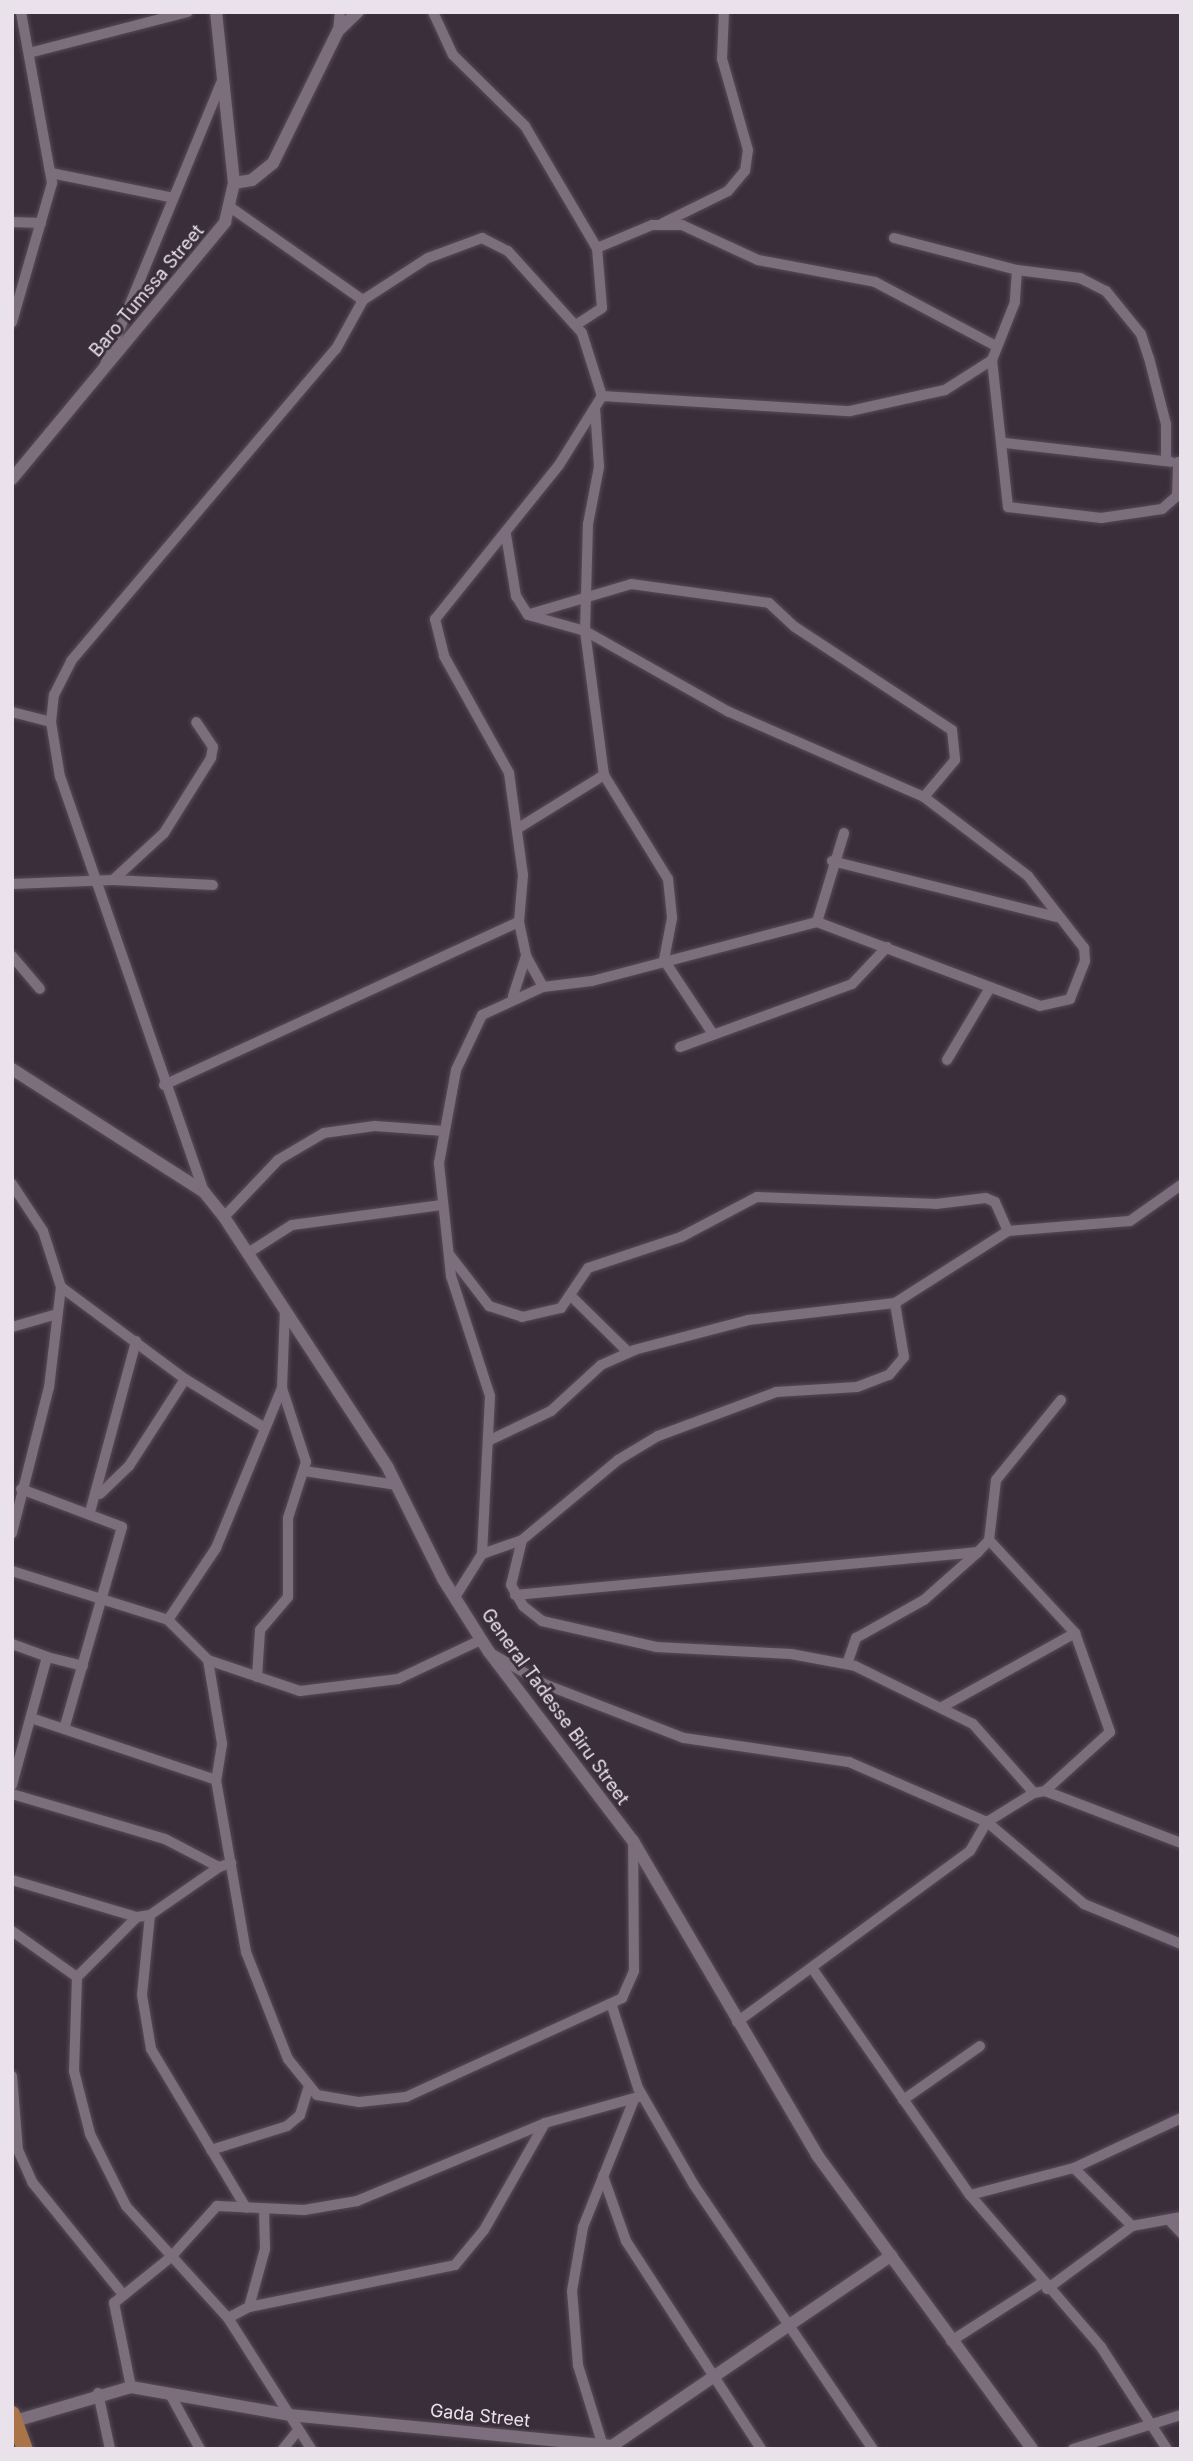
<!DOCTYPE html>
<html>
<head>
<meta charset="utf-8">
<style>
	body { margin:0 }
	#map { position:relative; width:1193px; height:2461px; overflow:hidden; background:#3a2e3a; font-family:Inter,sans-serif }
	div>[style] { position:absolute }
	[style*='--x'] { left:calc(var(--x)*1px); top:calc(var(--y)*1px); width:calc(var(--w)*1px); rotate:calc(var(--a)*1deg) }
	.roads { filter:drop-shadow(0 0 2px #554b55) drop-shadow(0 0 2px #554b55) }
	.minor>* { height:10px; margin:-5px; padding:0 5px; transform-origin:5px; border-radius:5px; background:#7c6e7c }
	.tertiary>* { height:12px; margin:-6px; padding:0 6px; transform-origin:6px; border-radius:6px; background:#7c6e7c }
	.trunk>* { height:16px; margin:-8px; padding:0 8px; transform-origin:8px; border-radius:8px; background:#a87448 }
	span { translate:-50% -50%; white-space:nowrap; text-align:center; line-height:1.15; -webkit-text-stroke:6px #3a2e3a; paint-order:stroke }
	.street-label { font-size:18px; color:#eae2ea }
	.frame { position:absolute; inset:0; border:14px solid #eae2ea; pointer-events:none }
</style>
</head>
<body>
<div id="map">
	<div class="roads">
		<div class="minor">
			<div style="--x:433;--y:12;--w:47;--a:65.1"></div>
			<div style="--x:453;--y:55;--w:101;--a:44.6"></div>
			<div style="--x:525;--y:126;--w:142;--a:59.5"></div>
			<div style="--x:597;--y:248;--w:60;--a:85.2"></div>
			<div style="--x:602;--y:308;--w:31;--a:147"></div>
			<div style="--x:338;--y:31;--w:19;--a:-84"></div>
			<div style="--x:29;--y:53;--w:164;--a:-14.5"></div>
			<div style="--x:51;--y:173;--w:120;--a:11.5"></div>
			<div style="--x:230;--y:207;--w:162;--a:35"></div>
			<div style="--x:12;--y:222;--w:29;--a:2"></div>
			<div style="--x:663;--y:223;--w:72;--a:-26.2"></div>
			<div style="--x:728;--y:191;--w:26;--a:-50"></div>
			<div style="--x:745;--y:171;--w:21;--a:-82"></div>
			<div style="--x:748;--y:150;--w:95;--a:-105.9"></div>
			<div style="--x:722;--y:59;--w:47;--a:-87.6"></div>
			<div style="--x:894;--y:238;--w:127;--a:14.6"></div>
			<div style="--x:1017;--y:270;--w:64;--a:7.2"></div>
			<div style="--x:1080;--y:278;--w:29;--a:27"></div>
			<div style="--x:1106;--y:291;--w:55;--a:50.9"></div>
			<div style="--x:1141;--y:334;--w:25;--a:72"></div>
			<div style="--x:1149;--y:358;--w:68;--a:75.6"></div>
			<div style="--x:1166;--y:424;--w:37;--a:90"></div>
			<div style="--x:597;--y:248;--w:60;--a:-22.7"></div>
			<div style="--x:652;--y:225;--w:30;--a:0"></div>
			<div style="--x:682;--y:225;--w:84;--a:24.7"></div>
			<div style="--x:758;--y:260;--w:119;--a:10.6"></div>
			<div style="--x:875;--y:282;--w:135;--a:27.9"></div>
			<div style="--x:1017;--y:270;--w:32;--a:94"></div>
			<div style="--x:1015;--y:302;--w:62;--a:111.6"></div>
			<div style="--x:992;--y:360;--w:148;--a:83.8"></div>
			<div style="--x:1008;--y:507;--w:94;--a:6.7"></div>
			<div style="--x:1101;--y:518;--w:62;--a:-8.4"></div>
			<div style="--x:1162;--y:509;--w:20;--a:-41"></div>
			<div style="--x:1177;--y:496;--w:34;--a:-88"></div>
			<div style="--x:12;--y:322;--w:145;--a:-73.9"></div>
			<div style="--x:52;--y:183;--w:174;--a:-100.3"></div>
			<div style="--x:104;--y:367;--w:310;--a:-67.6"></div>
			<div style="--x:602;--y:396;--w:248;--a:3.5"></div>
			<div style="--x:850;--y:411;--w:97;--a:-12.5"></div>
			<div style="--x:945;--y:390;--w:56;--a:-32.6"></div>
			<div style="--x:595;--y:408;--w:59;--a:86.1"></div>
			<div style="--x:599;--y:467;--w:58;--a:100.9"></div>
			<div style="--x:588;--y:524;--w:107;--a:91.6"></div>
			<div style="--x:585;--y:631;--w:145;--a:82.5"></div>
			<div style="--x:604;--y:775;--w:122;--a:58.4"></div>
			<div style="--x:668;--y:879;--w:39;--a:84"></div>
			<div style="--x:672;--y:918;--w:43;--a:100.8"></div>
			<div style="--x:664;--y:960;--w:89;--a:56.5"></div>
			<div style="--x:1005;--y:443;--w:167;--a:6.5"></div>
			<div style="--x:530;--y:614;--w:105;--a:-16.5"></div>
			<div style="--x:631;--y:584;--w:139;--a:7.8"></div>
			<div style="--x:769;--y:603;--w:35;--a:43"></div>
			<div style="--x:795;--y:627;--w:188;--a:33.3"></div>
			<div style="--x:952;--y:730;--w:30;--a:84"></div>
			<div style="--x:955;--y:760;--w:48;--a:130"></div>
			<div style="--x:12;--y:712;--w:40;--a:14.4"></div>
			<div style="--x:520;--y:827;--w:99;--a:-31.8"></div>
			<div style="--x:832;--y:861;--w:231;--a:14"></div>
			<div style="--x:113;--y:880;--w:69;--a:-42.7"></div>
			<div style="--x:164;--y:833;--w:89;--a:-57.9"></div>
			<div style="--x:211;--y:758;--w:11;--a:-80"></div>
			<div style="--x:213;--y:747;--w:30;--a:-124"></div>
			<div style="--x:12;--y:884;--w:101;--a:-2.3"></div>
			<div style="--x:113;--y:880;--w:100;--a:2.9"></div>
			<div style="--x:817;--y:922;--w:93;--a:-73.1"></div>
			<div style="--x:12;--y:956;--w:43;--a:49.7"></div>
			<div style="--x:513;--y:996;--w:42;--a:-72"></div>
			<div style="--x:680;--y:1047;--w:183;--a:-20.1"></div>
			<div style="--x:852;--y:984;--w:51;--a:-46.6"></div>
			<div style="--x:947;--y:1060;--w:84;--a:-59.2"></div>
			<div style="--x:164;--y:1085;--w:391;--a:-24.7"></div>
			<div style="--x:12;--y:1184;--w:56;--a:56.6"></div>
			<div style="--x:43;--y:1231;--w:59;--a:72.2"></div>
			<div style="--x:61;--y:1287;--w:101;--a:96.8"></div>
			<div style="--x:49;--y:1387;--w:151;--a:104.2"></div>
			<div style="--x:204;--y:1192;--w:439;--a:-109.1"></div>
			<div style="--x:60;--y:777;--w:56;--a:-99.3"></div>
			<div style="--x:51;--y:722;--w:27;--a:-84"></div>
			<div style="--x:54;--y:695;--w:38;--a:-63"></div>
			<div style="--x:71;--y:661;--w:409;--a:-49.7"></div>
			<div style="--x:336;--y:349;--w:56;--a:-61.1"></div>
			<div style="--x:363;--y:300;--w:77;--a:-32.9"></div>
			<div style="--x:428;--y:258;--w:58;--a:-20.3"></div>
			<div style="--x:482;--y:238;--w:29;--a:27"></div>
			<div style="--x:508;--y:251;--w:110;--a:47.9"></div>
			<div style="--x:582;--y:333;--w:66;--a:72.4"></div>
			<div style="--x:602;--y:396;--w:81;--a:121.9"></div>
			<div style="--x:559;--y:465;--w:198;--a:128.8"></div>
			<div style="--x:435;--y:619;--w:38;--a:76"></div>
			<div style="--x:444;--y:656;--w:134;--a:60.9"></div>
			<div style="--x:509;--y:773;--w:103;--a:82.2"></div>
			<div style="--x:523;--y:875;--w:47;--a:94.9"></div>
			<div style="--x:519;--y:922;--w:35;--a:78"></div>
			<div style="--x:526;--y:956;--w:35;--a:61"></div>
			<div style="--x:224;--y:1217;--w:79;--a:-46.5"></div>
			<div style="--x:278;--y:1160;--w:53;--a:-30.4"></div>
			<div style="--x:324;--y:1133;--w:51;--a:-7.8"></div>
			<div style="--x:375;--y:1126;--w:69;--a:4.1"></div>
			<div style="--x:248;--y:1253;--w:52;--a:-32.5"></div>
			<div style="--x:292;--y:1225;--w:151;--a:-7.6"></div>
			<div style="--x:449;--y:1254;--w:66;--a:52.4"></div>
			<div style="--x:489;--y:1306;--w:35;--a:18"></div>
			<div style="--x:522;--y:1317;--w:40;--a:-13"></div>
			<div style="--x:561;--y:1308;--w:48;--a:-56"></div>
			<div style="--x:588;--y:1268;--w:98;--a:-18.4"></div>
			<div style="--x:681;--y:1237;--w:86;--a:-27.8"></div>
			<div style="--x:757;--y:1197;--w:179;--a:2.2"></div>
			<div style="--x:936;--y:1204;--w:50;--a:-6.8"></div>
			<div style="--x:986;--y:1198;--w:10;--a:24"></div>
			<div style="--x:995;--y:1202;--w:32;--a:66"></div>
			<div style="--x:61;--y:1287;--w:154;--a:36.6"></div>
			<div style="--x:185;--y:1379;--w:92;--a:31.6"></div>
			<div style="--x:572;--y:1297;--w:78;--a:44.5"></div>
			<div style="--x:12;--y:1327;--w:47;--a:-16.1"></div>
			<div style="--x:488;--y:1441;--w:70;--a:-25.5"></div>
			<div style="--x:551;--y:1411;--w:68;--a:-42.6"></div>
			<div style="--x:601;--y:1365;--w:36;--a:-24"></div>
			<div style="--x:634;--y:1350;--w:118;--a:-14.7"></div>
			<div style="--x:748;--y:1320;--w:148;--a:-6.6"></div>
			<div style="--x:895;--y:1303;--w:134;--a:-32.5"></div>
			<div style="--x:1008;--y:1231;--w:122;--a:-4.7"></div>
			<div style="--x:1130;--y:1221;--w:62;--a:-35.2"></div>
			<div style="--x:304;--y:1471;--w:94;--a:8.6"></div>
			<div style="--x:21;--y:1489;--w:108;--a:20.6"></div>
			<div style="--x:122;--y:1527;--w:210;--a:106"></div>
			<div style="--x:100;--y:1494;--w:40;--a:-44"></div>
			<div style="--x:129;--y:1466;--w:103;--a:-57.2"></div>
			<div style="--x:90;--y:1512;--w:177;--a:-74.9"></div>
			<div style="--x:522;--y:1540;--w:46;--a:103.7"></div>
			<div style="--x:511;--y:1585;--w:24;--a:60"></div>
			<div style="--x:523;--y:1606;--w:24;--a:38"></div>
			<div style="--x:542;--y:1621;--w:117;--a:12.8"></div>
			<div style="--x:656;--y:1647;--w:135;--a:3"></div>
			<div style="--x:791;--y:1654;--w:65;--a:10.6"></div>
			<div style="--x:855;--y:1666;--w:131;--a:26.2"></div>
			<div style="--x:973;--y:1724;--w:92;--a:48.5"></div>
			<div style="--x:989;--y:1540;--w:127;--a:47.2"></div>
			<div style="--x:1075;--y:1633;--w:105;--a:70.5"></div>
			<div style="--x:1110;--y:1732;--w:88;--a:137.8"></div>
			<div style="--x:482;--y:1554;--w:42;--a:-19.3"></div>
			<div style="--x:522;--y:1540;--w:125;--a:-39.8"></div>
			<div style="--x:618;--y:1460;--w:47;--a:-31"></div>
			<div style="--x:658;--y:1436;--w:126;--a:-20.4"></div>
			<div style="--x:776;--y:1392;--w:81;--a:-3.5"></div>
			<div style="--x:857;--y:1387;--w:34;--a:-21"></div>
			<div style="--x:889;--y:1375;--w:23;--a:-50"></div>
			<div style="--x:904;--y:1357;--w:55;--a:-99.5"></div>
			<div style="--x:12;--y:1571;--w:164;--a:17.4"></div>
			<div style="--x:168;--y:1620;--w:57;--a:45"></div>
			<div style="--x:208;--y:1660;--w:97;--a:18.6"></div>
			<div style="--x:300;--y:1691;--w:99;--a:-7"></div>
			<div style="--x:398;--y:1679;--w:92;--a:-25.2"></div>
			<div style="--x:515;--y:1595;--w:465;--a:-5.3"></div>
			<div style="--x:978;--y:1552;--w:16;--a:-47"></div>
			<div style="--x:989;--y:1540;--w:60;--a:-83.3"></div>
			<div style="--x:996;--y:1480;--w:103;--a:-50.9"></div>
			<div style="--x:455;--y:1597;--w:51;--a:-57.9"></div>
			<div style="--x:482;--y:1554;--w:158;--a:-87.1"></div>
			<div style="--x:490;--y:1396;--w:126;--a:-108"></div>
			<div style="--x:451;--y:1276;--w:114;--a:-96.1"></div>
			<div style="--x:439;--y:1163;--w:95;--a:-79.6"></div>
			<div style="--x:456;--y:1070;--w:61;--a:-64.7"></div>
			<div style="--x:482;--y:1015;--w:67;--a:-24.7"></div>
			<div style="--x:543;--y:987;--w:49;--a:-7"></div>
			<div style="--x:592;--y:981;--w:233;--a:-14.7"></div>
			<div style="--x:817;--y:922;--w:238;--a:20.6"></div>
			<div style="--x:1040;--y:1006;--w:31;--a:-13"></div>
			<div style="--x:1070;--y:999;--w:41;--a:-68.5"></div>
			<div style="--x:1085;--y:961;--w:13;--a:-94"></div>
			<div style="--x:1084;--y:948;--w:91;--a:-127.9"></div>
			<div style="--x:1028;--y:876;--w:131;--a:-142.8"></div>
			<div style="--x:924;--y:797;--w:213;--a:-156.4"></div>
			<div style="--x:729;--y:712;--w:165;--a:-150.6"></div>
			<div style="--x:585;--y:631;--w:59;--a:-164.3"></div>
			<div style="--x:528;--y:615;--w:22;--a:-122"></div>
			<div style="--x:516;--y:596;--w:62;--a:-99.3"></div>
			<div style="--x:168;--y:1620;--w:87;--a:-56.3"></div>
			<div style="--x:216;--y:1548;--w:173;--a:-67.6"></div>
			<div style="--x:12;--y:1644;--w:37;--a:20"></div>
			<div style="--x:47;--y:1657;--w:133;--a:105.3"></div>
			<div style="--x:494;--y:1655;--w:58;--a:30.1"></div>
			<div style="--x:544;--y:1684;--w:150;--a:21.1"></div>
			<div style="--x:684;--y:1738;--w:167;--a:8.3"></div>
			<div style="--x:849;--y:1762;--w:150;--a:23.5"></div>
			<div style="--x:987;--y:1822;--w:127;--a:40.2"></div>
			<div style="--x:1084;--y:1904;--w:105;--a:22.4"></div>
			<div style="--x:47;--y:1657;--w:37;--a:14"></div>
			<div style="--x:208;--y:1660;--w:85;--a:80.5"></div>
			<div style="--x:222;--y:1744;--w:36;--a:99"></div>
			<div style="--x:216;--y:1780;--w:175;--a:80.1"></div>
			<div style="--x:246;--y:1952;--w:115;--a:68.6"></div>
			<div style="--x:288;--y:2059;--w:46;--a:51.1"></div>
			<div style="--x:317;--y:2095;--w:43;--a:9.5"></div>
			<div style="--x:359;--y:2102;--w:47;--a:-6.1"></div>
			<div style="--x:406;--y:2097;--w:238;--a:-24.6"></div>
			<div style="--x:622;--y:1998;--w:30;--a:-66"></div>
			<div style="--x:634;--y:1971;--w:129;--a:-90.4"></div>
			<div style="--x:847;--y:1664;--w:28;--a:-71"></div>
			<div style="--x:856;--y:1638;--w:78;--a:-29.2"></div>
			<div style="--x:924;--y:1600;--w:72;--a:-41.6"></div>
			<div style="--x:257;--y:1677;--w:47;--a:-86.3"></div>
			<div style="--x:260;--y:1630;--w:43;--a:-49.7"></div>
			<div style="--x:288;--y:1597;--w:79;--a:-90"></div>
			<div style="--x:288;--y:1518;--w:59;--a:-72.2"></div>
			<div style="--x:306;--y:1462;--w:78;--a:-108"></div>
			<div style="--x:282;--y:1388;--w:77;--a:-87.8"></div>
			<div style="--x:944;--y:1706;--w:150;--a:-29.1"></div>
			<div style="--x:31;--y:1718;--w:195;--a:18.5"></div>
			<div style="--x:12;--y:1794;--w:159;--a:16.4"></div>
			<div style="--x:165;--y:1839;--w:61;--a:27.4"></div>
			<div style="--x:219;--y:1867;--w:13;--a:-18"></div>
			<div style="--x:12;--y:1880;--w:130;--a:16.5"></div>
			<div style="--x:137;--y:1917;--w:13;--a:-9"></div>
			<div style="--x:150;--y:1915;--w:84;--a:-34.8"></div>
			<div style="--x:150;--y:1915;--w:80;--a:95.7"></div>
			<div style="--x:142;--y:1995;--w:55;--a:80.5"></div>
			<div style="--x:151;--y:2049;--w:185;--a:59.1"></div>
			<div style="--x:137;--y:1917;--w:85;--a:135"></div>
			<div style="--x:77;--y:1977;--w:94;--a:91.8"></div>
			<div style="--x:74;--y:2071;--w:65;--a:75.7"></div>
			<div style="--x:90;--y:2134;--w:80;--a:63.4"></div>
			<div style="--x:126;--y:2206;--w:151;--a:47.7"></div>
			<div style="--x:228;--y:2318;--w:155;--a:57.6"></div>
			<div style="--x:12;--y:1931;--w:80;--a:35.3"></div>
			<div style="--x:812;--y:1968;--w:277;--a:55.2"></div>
			<div style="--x:970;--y:2195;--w:201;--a:49.2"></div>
			<div style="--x:1101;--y:2347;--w:121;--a:57.1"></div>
			<div style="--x:612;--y:2006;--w:86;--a:72.4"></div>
			<div style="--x:638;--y:2088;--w:112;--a:60"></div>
			<div style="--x:694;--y:2185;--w:319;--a:55.9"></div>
			<div style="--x:737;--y:2022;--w:289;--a:-36.3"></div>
			<div style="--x:970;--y:1851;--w:34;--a:-60"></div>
			<div style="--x:987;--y:1822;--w:55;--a:-31.7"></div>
			<div style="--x:1034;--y:1793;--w:11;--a:-10"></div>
			<div style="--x:1045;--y:1791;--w:146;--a:20.9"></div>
			<div style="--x:12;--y:2076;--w:74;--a:85.4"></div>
			<div style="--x:18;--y:2150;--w:35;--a:66"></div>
			<div style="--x:32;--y:2182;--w:141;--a:51"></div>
			<div style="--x:903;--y:2100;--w:94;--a:-35"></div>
			<div style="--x:211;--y:2150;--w:80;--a:-17.5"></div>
			<div style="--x:287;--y:2126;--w:17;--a:-40"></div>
			<div style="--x:300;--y:2115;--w:27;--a:-73"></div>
			<div style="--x:1074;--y:2168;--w:82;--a:45"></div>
			<div style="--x:603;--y:2176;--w:69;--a:70.5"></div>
			<div style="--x:626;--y:2241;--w:248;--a:57"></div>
			<div style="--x:970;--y:2195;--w:107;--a:-14.6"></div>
			<div style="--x:1074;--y:2168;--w:118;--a:-25"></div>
			<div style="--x:1169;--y:2220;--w:18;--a:47"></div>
			<div style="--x:1047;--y:2289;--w:106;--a:-36.5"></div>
			<div style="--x:1132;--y:2226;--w:50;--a:-10.4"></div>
			<div style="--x:249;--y:2307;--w:60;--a:-74.6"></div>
			<div style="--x:265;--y:2249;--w:40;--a:-91.4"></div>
			<div style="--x:228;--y:2318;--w:24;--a:-28"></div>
			<div style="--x:249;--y:2307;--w:210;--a:-11.5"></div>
			<div style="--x:455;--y:2265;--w:45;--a:-50.4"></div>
			<div style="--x:484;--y:2230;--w:123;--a:-60.3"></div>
			<div style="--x:951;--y:2341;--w:106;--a:-32.6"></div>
			<div style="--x:131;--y:2387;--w:86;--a:-101.4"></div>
			<div style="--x:114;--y:2303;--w:73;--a:-38.9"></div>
			<div style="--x:171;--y:2257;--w:69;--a:-48"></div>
			<div style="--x:217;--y:2206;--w:87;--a:2.6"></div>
			<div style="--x:304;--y:2210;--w:54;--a:-9.6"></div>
			<div style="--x:357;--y:2201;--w:204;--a:-22.5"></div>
			<div style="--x:545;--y:2123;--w:101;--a:-15.6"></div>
			<div style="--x:98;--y:2393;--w:57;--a:77.9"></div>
			<div style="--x:170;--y:2394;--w:63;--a:61.4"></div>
			<div style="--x:603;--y:2446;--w:85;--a:-107.2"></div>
			<div style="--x:578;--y:2365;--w:74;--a:-94.6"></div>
			<div style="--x:572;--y:2291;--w:65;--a:-80.2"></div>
			<div style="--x:583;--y:2227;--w:135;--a:-68.2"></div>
			<div style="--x:283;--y:2449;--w:22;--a:-51"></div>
			<div style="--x:1073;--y:2449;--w:113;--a:-17.5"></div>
		</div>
		<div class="tertiary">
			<div style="--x:234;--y:183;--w:18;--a:-9"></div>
			<div style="--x:252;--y:180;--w:27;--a:-39"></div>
			<div style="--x:273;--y:163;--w:147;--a:-63.8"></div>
			<div style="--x:338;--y:31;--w:28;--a:-44"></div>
			<div style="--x:12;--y:479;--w:334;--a:-50.3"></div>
			<div style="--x:225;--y:222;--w:40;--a:-77"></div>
			<div style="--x:234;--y:183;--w:172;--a:-96"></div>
			<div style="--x:12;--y:1069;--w:228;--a:32.6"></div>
			<div style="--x:204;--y:1192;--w:32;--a:51"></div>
			<div style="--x:224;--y:1217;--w:300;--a:56.8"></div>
			<div style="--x:388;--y:1468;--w:124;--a:63.6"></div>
			<div style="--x:443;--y:1579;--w:86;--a:57.8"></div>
			<div style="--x:489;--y:1652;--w:238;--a:52.7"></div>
			<div style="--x:633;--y:1841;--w:364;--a:59.6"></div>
			<div style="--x:817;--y:2155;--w:364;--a:53.8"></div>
			<div style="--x:15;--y:2421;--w:121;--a:-16.3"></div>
			<div style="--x:131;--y:2387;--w:161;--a:10"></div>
			<div style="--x:290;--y:2415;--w:323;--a:5.5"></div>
			<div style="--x:612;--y:2446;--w:338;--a:-34.3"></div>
		</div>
		<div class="trunk">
			<div style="--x:12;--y:2414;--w:37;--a:70"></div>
		</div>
	</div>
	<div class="street-label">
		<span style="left:147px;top:291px;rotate:-50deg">Baro Tumssa Street</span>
		<span style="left:555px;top:1707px;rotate:54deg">General Tadesse Biru Street</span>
		<span style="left:480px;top:2416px;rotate:6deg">Gada Street</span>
	</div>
	<div class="frame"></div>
</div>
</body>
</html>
